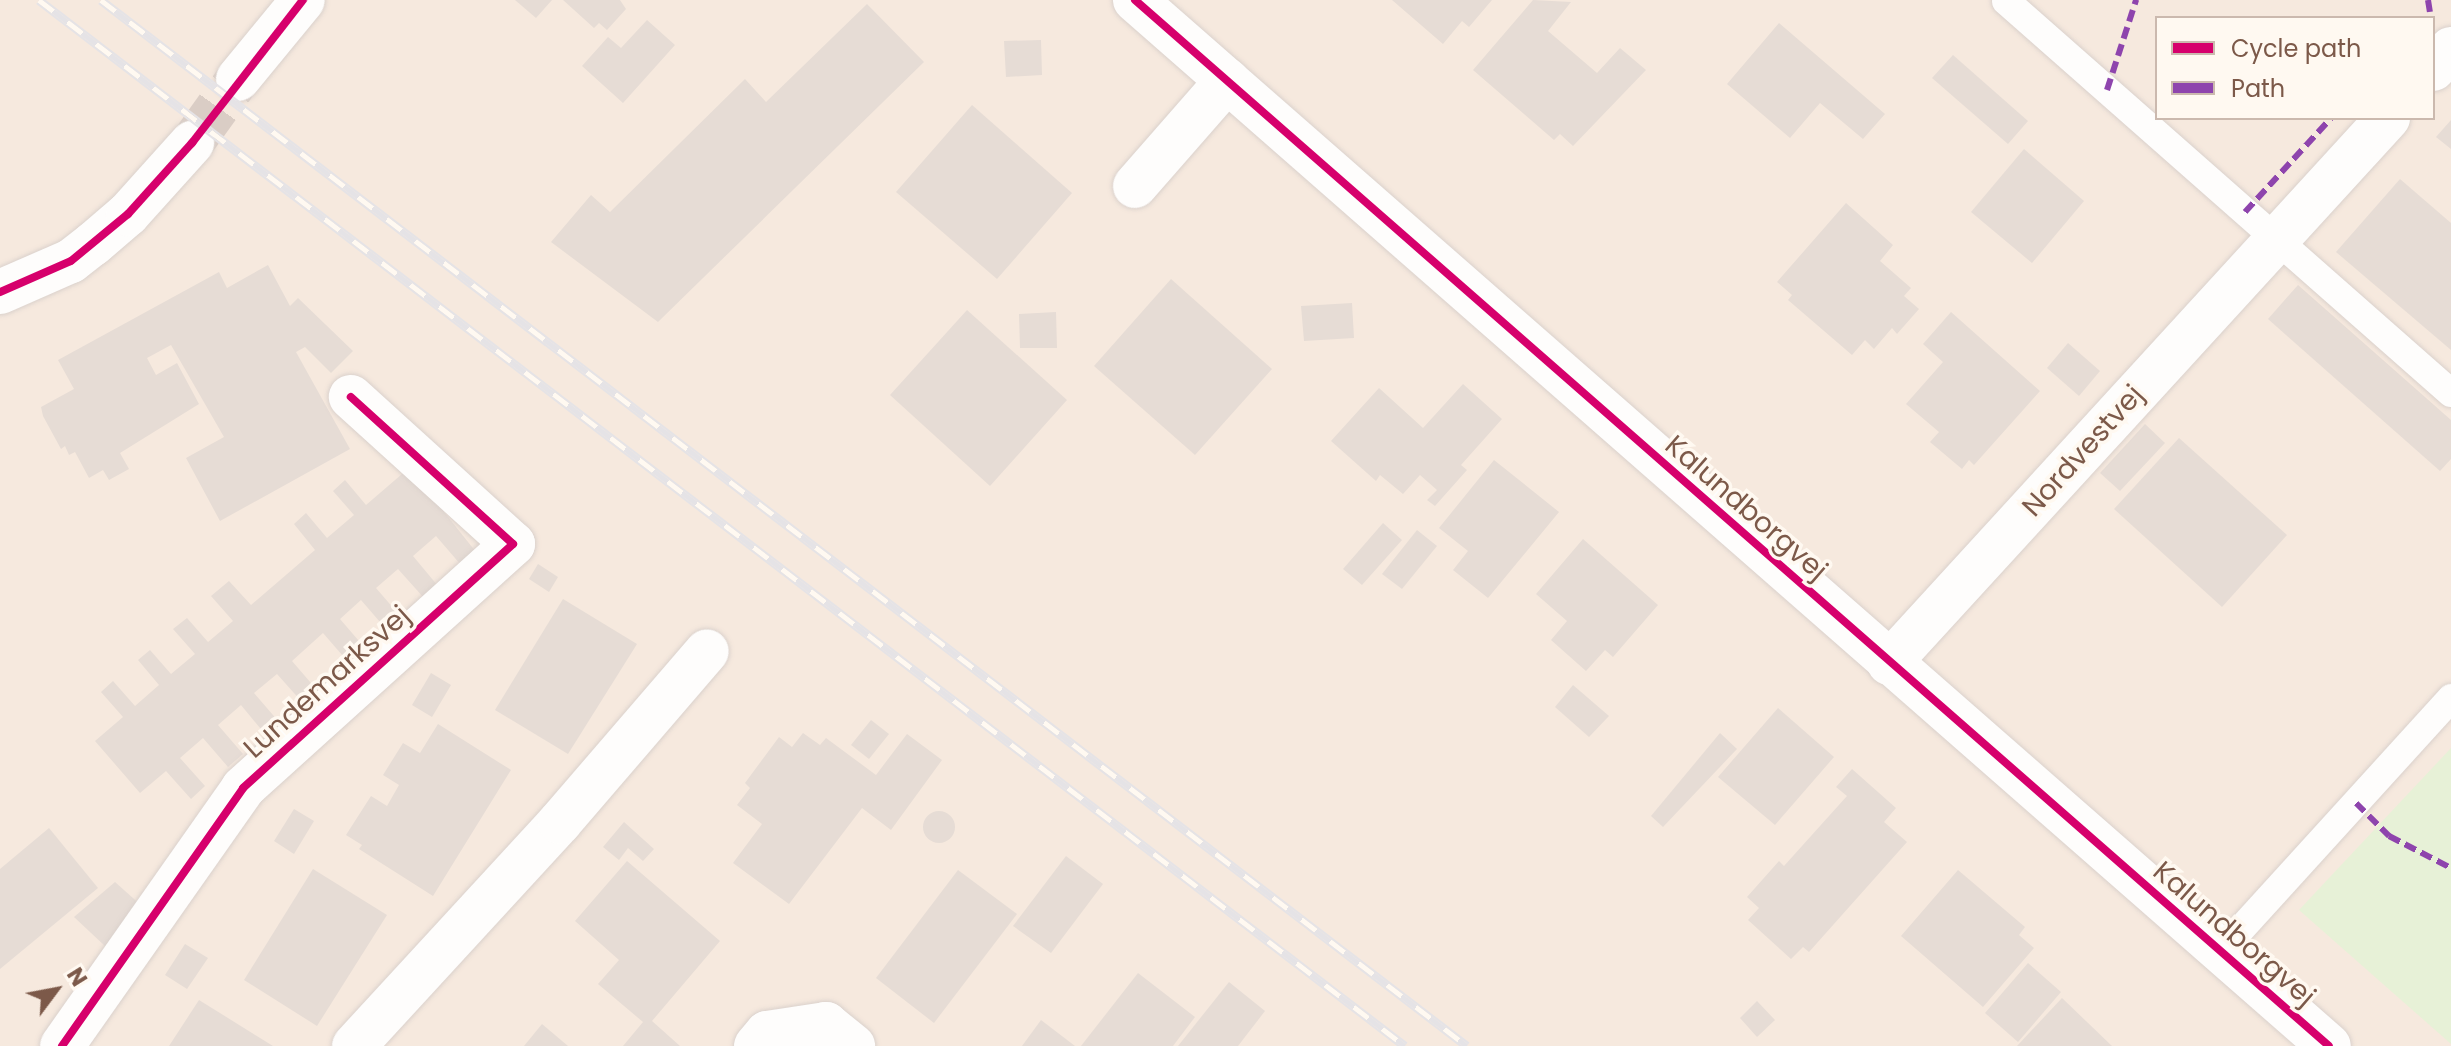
<!DOCTYPE html>
<html>
<head>
<meta charset="utf-8">
<style>
	body { margin:0 }
	#map { position:relative; width:2451px; height:1046px; overflow:hidden; background:#f9f4ee; font-family:Poppins,sans-serif }
	div>[style] { position:absolute }
	[style*='--x'] { left:calc(var(--x)*1px); top:calc(var(--y)*1px); width:calc(var(--w)*1px); rotate:calc(var(--a)*1deg) }
	.residential>* { inset:0; background:#f6e9de }
	.green>* { inset:0; background:#e7f1d7 }
	.building>* { inset:0; background:#e6dcd5 }
	.round { border-radius:50% }
	.tertiary-tunnel>* { height:44px; margin-top:-22px; transform-origin:0; background:repeating-linear-gradient(90deg,#dacdc5 0 44px,transparent 0 66px) }
	.roads { filter:drop-shadow(0 0 2px #dad1cc) drop-shadow(0 0 2px #dad1cc) }
	.service>* { height:28px; margin:-14px; padding:0 14px; transform-origin:14px; border-radius:14px; background:#fefdfc }
	.minor>* { height:44px; margin:-22px; padding:0 22px; transform-origin:22px; border-radius:22px; background:#fefdfc }
	.tertiary>* { height:44px; margin:-22px; padding:0 22px; transform-origin:22px; border-radius:22px; background:#fefdfc }
	.rail>* { height:9px; margin-top:-4.5px; transform-origin:0; background:repeating-linear-gradient(90deg,#fff9f1 0 18px,#e5e3e6 0 36px); box-sizing:border-box; border-block:2px solid #e5e3e6 }
	.quiet>* { height:6px; margin-top:-3px; transform-origin:0; background:repeating-linear-gradient(90deg,#8e44ad 0 12px,transparent 0 18px) }
	.cycleway>* { height:8px; margin:-4px; padding:0 4px; transform-origin:4px; border-radius:4px; background:#d6006c }
	span { translate:-50% -50%; white-space:nowrap; text-align:center; line-height:1.15; -webkit-text-stroke:7px #fff9f1; paint-order:stroke }
	.street-label { font-size:28px; color:#7c5949 }
	.legend { position:absolute; left:2155px; top:16px; width:280px; height:104px; box-sizing:border-box; background:#fff9f1; border:2px solid #cbb9ae; margin:0; padding:10px 14px; list-style:none; font-size:24px; color:#7c5949 }
	.legend li { display:flex; align-items:center; gap:16px; height:40px }
	.legend b { width:40px; border:2px solid #cbb9ae }
	.north { position:absolute; left:16px; top:950px; width:80px; height:80px; -webkit-text-stroke:6px #fff9f1; paint-order:stroke; rotate:58deg; font-size:22px; font-weight:700; line-height:32px; text-align:center; color:#7c5949 }
	.north::after { content:''; display:block; margin:auto; width:28px; height:36px; background:#7c5949; clip-path:polygon(50% 0,100% 100%,50% 72%,0 100%) }
</style>
</head>
<body>
<div id="map">
	<div class="residential">
		<div style="clip-path:polygon(evenodd,0 0,2451px 0,2451px 1046px,0 1046px,0 0,2157px 18px,2433px 18px,2433px 118px,2157px 118px,2157px 18px)"></div>
	</div>
	<div class="green">
		<div style="clip-path:polygon(2451px 748px,2451px 1044px,2299px 910px)"></div>
	</div>
	<div class="building">
		<div style="clip-path:polygon(515px 0,552px 0,536px 18px)"></div>
		<div style="clip-path:polygon(563px 0,620px 0,626px 9px,607px 30px,599px 23px,594px 28px)"></div>
		<div style="clip-path:polygon(1392px 0,1492px 0,1469px 27px,1462px 21px,1443px 44px)"></div>
		<div style="clip-path:polygon(1533px 0,1571px 2px,1548px 31px,1597px 73px,1620px 48px,1646px 70px,1573px 146px,1560px 134px,1554px 140px,1473px 70px)"></div>
		<div style="clip-path:polygon(867px 4px,924px 62px,658px 322px,551px 242px,591px 195px,610px 212px,745px 79px,766px 102px)"></div>
		<div style="clip-path:polygon(647px 20px,675px 45px,623px 103px,582px 66px,608px 37px,621px 48px)"></div>
		<div style="clip-path:polygon(1779px 23px,1885px 114px,1863px 139px,1820px 103px,1790px 138px,1727px 84px)"></div>
		<div style="clip-path:polygon(1041px 40px,1042px 75px,1006px 77px,1004px 41px)"></div>
		<div style="clip-path:polygon(1953px 55px,2028px 121px,2008px 144px,1932px 78px)"></div>
		<div style="clip-path:polygon(972px 105px,1072px 193px,997px 279px,896px 192px)"></div>
		<div style="clip-path:polygon(2451px 120px,2451px 149px,2436px 137px)"></div>
		<div style="clip-path:polygon(2024px 149px,2084px 201px,2032px 263px,1971px 212px)"></div>
		<div style="clip-path:polygon(2400px 179px,2451px 223px,2451px 350px,2336px 252px)"></div>
		<div style="clip-path:polygon(1846px 203px,1893px 245px,1880px 261px,1911px 288px,1904px 296px,1919px 309px,1897px 334px,1892px 328px,1874px 349px,1865px 340px,1852px 355px,1788px 300px,1792px 295px,1777px 282px)"></div>
		<div style="clip-path:polygon(268px 265px,290px 306px,298px 298px,353px 351px,331px 373px,305px 347px,296px 352px,350px 449px,220px 521px,186px 458px,224px 437px,171px 345px,147px 358px,156px 375px,177px 363px,199px 404px,120px 453px,129px 469px,109px 480px,103px 470px,89px 478px,75px 452px,69px 455px,65px 446px,61px 449px,43px 416px,41px 407px,74px 389px,58px 360px,219px 272px,227px 288px)"></div>
		<div style="clip-path:polygon(1171px 279px,1272px 369px,1195px 455px,1094px 366px)"></div>
		<div style="clip-path:polygon(2298px 285px,2451px 420px,2451px 459px,2440px 471px,2268px 319px)"></div>
		<div style="clip-path:polygon(1352px 303px,1354px 338px,1304px 341px,1301px 306px)"></div>
		<div style="clip-path:polygon(967px 310px,1067px 400px,990px 486px,890px 395px)"></div>
		<div style="clip-path:polygon(1056px 312px,1057px 348px,1020px 348px,1019px 314px)"></div>
		<div style="clip-path:polygon(1951px 312px,2040px 391px,1974px 465px,1969px 460px,1962px 469px,1930px 442px,1939px 432px,1906px 404px,1943px 362px,1923px 344px)"></div>
		<div style="clip-path:polygon(2068px 343px,2100px 371px,2079px 396px,2047px 368px)"></div>
		<div style="clip-path:polygon(1463px 384px,1502px 419px,1461px 465px,1467px 470px,1435px 506px,1427px 500px,1437px 490px,1420px 475px,1403px 494px,1380px 475px,1376px 481px,1331px 441px,1379px 388px,1423px 428px)"></div>
		<div style="clip-path:polygon(2145px 424px,2165px 443px,2120px 491px,2100px 473px)"></div>
		<div style="clip-path:polygon(2179px 438px,2287px 535px,2222px 607px,2114px 509px)"></div>
		<div style="clip-path:polygon(1494px 460px,1559px 512px,1488px 598px,1453px 570px,1468px 551px,1439px 528px)"></div>
		<div style="clip-path:polygon(409px 468px,476px 552px,461px 565px,436px 536px,413px 556px,438px 586px,424px 598px,398px 569px,376px 588px,401px 617px,386px 629px,361px 600px,340px 619px,365px 648px,349px 663px,323px 633px,292px 661px,317px 690px,302px 702px,277px 674px,254px 693px,279px 722px,265px 734px,241px 705px,218px 725px,243px 754px,228px 767px,203px 738px,180px 758px,205px 786px,191px 799px,166px 771px,140px 793px,95px 741px,123px 717px,101px 692px,113px 681px,135px 706px,159px 685px,138px 660px,150px 650px,171px 674px,195px 654px,173px 629px,187px 618px,208px 642px,233px 621px,211px 596px,229px 581px,251px 605px,315px 550px,294px 524px,306px 513px,327px 538px,354px 515px,333px 491px,345px 480px,366px 505px)"></div>
		<div style="clip-path:polygon(1383px 523px,1402px 540px,1362px 585px,1343px 569px)"></div>
		<div style="clip-path:polygon(1417px 530px,1437px 546px,1402px 589px,1382px 574px)"></div>
		<div style="clip-path:polygon(1583px 539px,1658px 605px,1613px 657px,1605px 650px,1586px 671px,1551px 640px,1567px 621px,1536px 594px)"></div>
		<div style="clip-path:polygon(538px 564px,558px 577px,549px 592px,529px 579px)"></div>
		<div style="clip-path:polygon(563px 599px,637px 644px,568px 754px,495px 710px)"></div>
		<div style="clip-path:polygon(431px 673px,451px 685px,432px 717px,412px 705px)"></div>
		<div style="clip-path:polygon(1573px 685px,1609px 716px,1589px 737px,1555px 707px)"></div>
		<div style="clip-path:polygon(1778px 708px,1834px 757px,1775px 825px,1718px 777px)"></div>
		<div style="clip-path:polygon(871px 720px,889px 734px,869px 759px,851px 745px)"></div>
		<div style="clip-path:polygon(438px 724px,511px 770px,433px 896px,359px 849px,362px 845px,346px 835px,371px 796px,387px 806px,399px 785px,383px 775px,403px 743px,420px 753px)"></div>
		<div style="clip-path:polygon(803px 733px,820px 745px,826px 738px,876px 775px,907px 734px,942px 760px,891px 830px,862px 808px,789px 904px,733px 863px,762px 824px,737px 805px,750px 788px,745px 783px,779px 737px,792px 747px)"></div>
		<div style="clip-path:polygon(1720px 733px,1737px 749px,1663px 827px,1651px 816px)"></div>
		<div style="clip-path:polygon(1852px 769px,1896px 808px,1884px 822px,1907px 842px,1809px 952px,1803px 947px,1791px 959px,1748px 920px,1759px 908px,1747px 897px,1779px 861px,1784px 866px,1847px 796px,1836px 787px)"></div>
		<div style="clip-path:polygon(294px 809px,314px 821px,294px 854px,274px 841px)"></div>
		<div class="round" style="left:923px;top:811px;width:32px;height:32px"></div>
		<div style="clip-path:polygon(624px 822px,654px 849px,643px 861px,628px 848px,619px 860px,603px 847px)"></div>
		<div style="clip-path:polygon(49px 828px,98px 888px,0 969px,0 869px)"></div>
		<div style="clip-path:polygon(1066px 856px,1103px 884px,1051px 953px,1013px 926px)"></div>
		<div style="clip-path:polygon(627px 861px,720px 941px,652px 1021px,680px 1046px,623px 1046px,643px 1022px,598px 984px,619px 960px,575px 921px)"></div>
		<div style="clip-path:polygon(313px 869px,387px 915px,317px 1026px,244px 980px)"></div>
		<div style="clip-path:polygon(958px 870px,1017px 914px,934px 1023px,876px 978px)"></div>
		<div style="clip-path:polygon(1958px 870px,2025px 927px,2019px 935px,2034px 948px,1983px 1007px,1901px 936px)"></div>
		<div style="clip-path:polygon(115px 882px,143px 907px,106px 947px,74px 917px)"></div>
		<div style="clip-path:polygon(185px 944px,208px 958px,187px 989px,165px 975px)"></div>
		<div style="clip-path:polygon(2028px 963px,2061px 992px,2018px 1042px,1985px 1013px)"></div>
		<div style="clip-path:polygon(1138px 973px,1195px 1017px,1173px 1046px,1081px 1046px)"></div>
		<div style="clip-path:polygon(1229px 982px,1265px 1011px,1238px 1046px,1178px 1046px)"></div>
		<div style="clip-path:polygon(2062px 998px,2112px 1046px,2017px 1046px)"></div>
		<div style="clip-path:polygon(199px 1000px,273px 1046px,169px 1046px)"></div>
		<div style="clip-path:polygon(1757px 1001px,1775px 1020px,1757px 1037px,1740px 1018px)"></div>
		<div style="clip-path:polygon(1041px 1020px,1075px 1046px,1022px 1046px)"></div>
		<div style="clip-path:polygon(542px 1024px,568px 1046px,524px 1046px)"></div>
	</div>
	<div class="tertiary-tunnel">
		<div style="--x:192;--y:143;--w:79;--a:-54.3"></div>
	</div>
	<div class="roads">
		<div class="service">
			<div style="--x:2006;--y:1;--w:593;--a:41.38"></div>
			<div style="--x:2221;--y:951;--w:342;--a:-47.7"></div>
		</div>
		<div class="minor">
			<div style="--x:2433;--y:69;--w:27;--a:-48"></div>
			<div style="--x:1135;--y:186;--w:140;--a:-48.8"></div>
			<div style="--x:1889;--y:663;--w:739;--a:-47.52"></div>
			<div style="--x:62;--y:1046;--w:315;--a:-54.9"></div>
			<div style="--x:243;--y:788;--w:364;--a:-42.1"></div>
			<div style="--x:513;--y:544;--w:219;--a:-137.8"></div>
			<div style="--x:354;--y:1046;--w:304;--a:-47.4"></div>
			<div style="--x:560;--y:822;--w:225;--a:-49.3"></div>
			<div style="--x:756;--y:1046;--w:17;--a:-50"></div>
			<div style="--x:767;--y:1033;--w:60;--a:-8.7"></div>
			<div style="--x:826;--y:1024;--w:35;--a:39"></div>
		</div>
		<div class="tertiary">
			<div style="--x:1135;--y:0;--w:1587;--a:41.22"></div>
			<div style="--x:238;--y:79;--w:102;--a:-50.6"></div>
			<div style="--x:0;--y:292;--w:77;--a:-23.6"></div>
			<div style="--x:71;--y:261;--w:28;--a:-38"></div>
			<div style="--x:93;--y:244;--w:46;--a:-40.6"></div>
			<div style="--x:128;--y:214;--w:96;--a:-48"></div>
		</div>
	</div>
	<div class="rail">
		<div style="--x:39;--y:0;--w:1720;--a:37.44"></div>
		<div style="--x:101;--y:0;--w:1720;--a:37.44"></div>
	</div>
	<div class="quiet">
		<div style="--x:2428;--y:0;--w:12;--a:81"></div>
		<div style="--x:2107;--y:90;--w:95;--a:-72.1"></div>
		<div style="--x:2245;--y:212;--w:127;--a:-47.5"></div>
		<div style="--x:2356;--y:803;--w:47;--a:45"></div>
		<div style="--x:2389;--y:836;--w:70;--a:27.3"></div>
	</div>
	<div class="cycleway">
		<div style="--x:1135;--y:0;--w:1587;--a:41.22"></div>
		<div style="--x:0;--y:292;--w:77;--a:-23.6"></div>
		<div style="--x:71;--y:261;--w:74;--a:-39.5"></div>
		<div style="--x:128;--y:214;--w:96;--a:-48"></div>
		<div style="--x:192;--y:143;--w:181;--a:-52.2"></div>
		<div style="--x:62;--y:1046;--w:315;--a:-54.9"></div>
		<div style="--x:243;--y:788;--w:364;--a:-42.1"></div>
		<div style="--x:513;--y:544;--w:219;--a:-137.8"></div>
	</div>
	<div class="street-label">
		<span style="left:2083px;top:451px;rotate:-48deg">Nordvestvej</span>
		<span style="left:1746px;top:508px;rotate:41deg">Kalundborgvej</span>
		<span style="left:327px;top:682px;rotate:-42deg">Lundemarksvej</span>
		<span style="left:2234px;top:934px;rotate:41deg">Kalundborgvej</span>
	</div>
	<ul class="legend">
	<li><b style="height:10px;background:#d6006c"></b>Cycle path</li>
	<li><b style="height:10px;background:#8e44ad"></b>Path</li>
	</ul>
	<div class="north">N</div>
</div>
</body>
</html>
